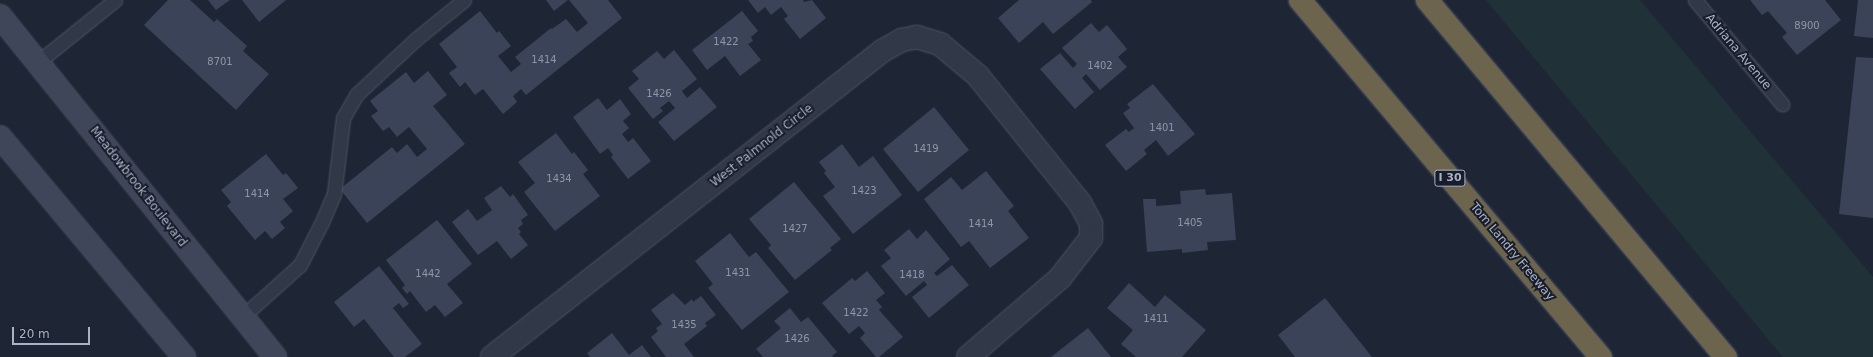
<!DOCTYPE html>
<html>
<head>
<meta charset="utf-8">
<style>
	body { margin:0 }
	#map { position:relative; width:1873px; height:357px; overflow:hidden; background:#1e2636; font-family:"DejaVu Sans",sans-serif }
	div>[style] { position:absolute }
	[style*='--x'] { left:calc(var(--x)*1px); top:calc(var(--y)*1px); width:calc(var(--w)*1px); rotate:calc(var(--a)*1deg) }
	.green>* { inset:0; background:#203237 }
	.building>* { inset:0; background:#3a4357 }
	.roads { filter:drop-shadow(0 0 1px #4f5565) drop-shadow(0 0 1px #4f5565) }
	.lane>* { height:13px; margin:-6.5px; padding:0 6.5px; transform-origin:6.5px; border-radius:6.5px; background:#313847 }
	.street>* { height:22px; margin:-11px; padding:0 11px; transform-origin:11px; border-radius:11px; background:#313847 }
	.secondary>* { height:22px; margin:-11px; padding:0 11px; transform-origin:11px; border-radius:11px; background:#3f465a }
	.highway>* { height:22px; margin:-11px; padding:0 11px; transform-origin:11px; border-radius:11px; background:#6d644e }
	span { translate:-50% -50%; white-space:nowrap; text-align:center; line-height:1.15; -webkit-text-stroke:4px #171d2b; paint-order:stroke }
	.number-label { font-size:10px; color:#8f96a9 }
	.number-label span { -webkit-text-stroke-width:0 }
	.shield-label span { padding:1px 3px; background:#171d2b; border:1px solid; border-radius:3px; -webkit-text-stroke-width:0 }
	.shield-label { font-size:11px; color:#abb2c4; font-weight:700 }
	.street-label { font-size:12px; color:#abb2c4 }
	.scale { position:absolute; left:12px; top:327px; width:78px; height:18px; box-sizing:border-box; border:2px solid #abb2c4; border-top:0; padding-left:5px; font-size:12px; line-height:14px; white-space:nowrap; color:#abb2c4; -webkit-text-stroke:3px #171d2b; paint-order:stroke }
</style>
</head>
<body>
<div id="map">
	<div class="green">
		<div style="clip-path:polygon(1486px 0,1640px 0,1873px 277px,1873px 357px,1783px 357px)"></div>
	</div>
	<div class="building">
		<div style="clip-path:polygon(168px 0,190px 0,214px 22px,217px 19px,247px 46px,243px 51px,269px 74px,236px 110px,144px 25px)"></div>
		<div style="clip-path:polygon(208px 0,230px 0,216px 10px)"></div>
		<div style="clip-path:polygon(242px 0,286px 0,259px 22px)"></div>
		<div style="clip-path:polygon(546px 0,568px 0,554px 11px)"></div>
		<div style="clip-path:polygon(569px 0,608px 0,622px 18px,526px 95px,521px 89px,513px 96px,517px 102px,503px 114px,483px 89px,475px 95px,465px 82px,460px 87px,449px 73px,457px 67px,439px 44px,480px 11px,497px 33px,499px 31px,511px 46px,498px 56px,511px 72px,521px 64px,515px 57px,551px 28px,552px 29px,566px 19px,577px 32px,588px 23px)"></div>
		<div style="clip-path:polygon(748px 0,803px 0,804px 2px,812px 0,826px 18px,800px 39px,784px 19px,788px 16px,781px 7px,771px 15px,765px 7px,758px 13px)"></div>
		<div style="clip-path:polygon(1019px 0,1091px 0,1092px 2px,1053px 34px,1043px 22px,1019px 43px,998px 18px)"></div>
		<div style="clip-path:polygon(1750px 0,1825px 0,1841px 20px,1797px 55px,1782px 37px,1787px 33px,1768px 11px,1762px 15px)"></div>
		<div style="clip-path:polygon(1858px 0,1873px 0,1873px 38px,1854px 36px)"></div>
		<div style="clip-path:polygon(742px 11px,758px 31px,751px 37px,753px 41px,748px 44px,761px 60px,740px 76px,725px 56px,707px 70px,692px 50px)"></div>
		<div style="clip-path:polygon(1091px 23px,1099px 32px,1107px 25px,1127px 49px,1118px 57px,1127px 67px,1100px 90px,1086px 74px,1082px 78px,1094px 92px,1075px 109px,1040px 69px,1060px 53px,1073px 68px,1077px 64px,1062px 48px)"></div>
		<div style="clip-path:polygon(674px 50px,697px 79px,682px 91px,687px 98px,700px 87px,717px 107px,674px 141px,658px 122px,675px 108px,669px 101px,660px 108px,663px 111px,653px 119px,628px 88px,639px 79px,632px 71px,657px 51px,664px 59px)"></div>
		<div style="clip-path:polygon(1856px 57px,1873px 58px,1873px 218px,1839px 214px)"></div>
		<div style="clip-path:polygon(428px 71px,447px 95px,433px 106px,465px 144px,367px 223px,340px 189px,392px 147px,397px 153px,407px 144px,417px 157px,427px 149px,409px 127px,397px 137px,389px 127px,383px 131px,371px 116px,378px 111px,370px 101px,406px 72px,414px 83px)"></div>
		<div style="clip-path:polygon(1153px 84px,1195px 134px,1168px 156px,1156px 140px,1144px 150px,1147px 154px,1126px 171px,1105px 145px,1126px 129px,1129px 132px,1134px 128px,1123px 113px,1130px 108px,1127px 104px)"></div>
		<div style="clip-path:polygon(598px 98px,607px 110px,620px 99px,631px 114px,623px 121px,629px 128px,622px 134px,628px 142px,633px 138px,651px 161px,628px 179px,611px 157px,613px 155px,608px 148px,600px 154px,573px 117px)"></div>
		<div style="clip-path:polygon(934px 107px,969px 150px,918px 192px,883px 149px)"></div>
		<div style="clip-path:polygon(556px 133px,572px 154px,574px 152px,588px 170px,583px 174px,600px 196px,555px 231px,524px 192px,535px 183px,518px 162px)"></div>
		<div style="clip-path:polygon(842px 144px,859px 167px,873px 156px,902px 195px,853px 234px,823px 196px,835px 187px,824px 173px,826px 171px,819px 162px)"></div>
		<div style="clip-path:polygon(266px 154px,283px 175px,286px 173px,298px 188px,283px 199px,293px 211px,280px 222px,285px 228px,272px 239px,265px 231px,255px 240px,227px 206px,231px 202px,221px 190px)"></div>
		<div style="clip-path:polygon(986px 171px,1014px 206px,1008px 211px,1029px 238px,990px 268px,969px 241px,961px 247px,924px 199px,951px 177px,962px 190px)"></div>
		<div style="clip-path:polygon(794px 182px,841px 239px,830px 248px,832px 250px,795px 280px,768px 248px,771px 245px,749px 219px)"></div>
		<div style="clip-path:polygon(501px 186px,510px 197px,513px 194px,528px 215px,521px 220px,523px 224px,518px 228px,521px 232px,519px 234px,528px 245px,511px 259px,497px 241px,478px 255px,452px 222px,468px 209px,477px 221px,492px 210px,484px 198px)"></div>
		<div style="clip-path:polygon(1205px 189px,1206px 195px,1232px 193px,1236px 240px,1207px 242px,1208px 250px,1182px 253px,1182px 249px,1147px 252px,1143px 199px,1156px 199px,1156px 206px,1181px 204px,1180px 191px)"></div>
		<div style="clip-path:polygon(437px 220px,472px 264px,447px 284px,463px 303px,445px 317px,435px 305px,426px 312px,410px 291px,407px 294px,402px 288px,405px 285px,386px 260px)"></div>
		<div style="clip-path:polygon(909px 229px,917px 239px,926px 230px,950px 259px,934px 273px,937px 276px,952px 265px,969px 285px,929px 318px,912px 297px,927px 285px,924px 281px,906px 296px,881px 266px,891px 258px,884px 250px)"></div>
		<div style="clip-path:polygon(730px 233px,749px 257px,756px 252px,789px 292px,742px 330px,708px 288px,713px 284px,695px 261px)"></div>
		<div style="clip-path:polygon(379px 266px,409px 304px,403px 308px,399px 303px,393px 308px,422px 344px,405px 357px,394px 357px,364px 319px,354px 327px,334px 302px)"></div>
		<div style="clip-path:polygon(867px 271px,885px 293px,876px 300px,882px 307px,879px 310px,903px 337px,879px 357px,876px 357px,860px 338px,865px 333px,859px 326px,849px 334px,822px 303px,852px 278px,855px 281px)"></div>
		<div style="clip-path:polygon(1129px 283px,1155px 307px,1165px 295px,1206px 330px,1182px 357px,1136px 357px,1121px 344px,1133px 330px,1107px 308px)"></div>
		<div style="clip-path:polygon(673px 293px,685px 305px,692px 299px,693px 302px,701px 296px,716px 315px,705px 323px,707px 326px,684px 344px,694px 357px,666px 357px,651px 337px,658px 331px,656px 328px,662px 324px,651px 310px)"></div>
		<div style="clip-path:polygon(1325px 298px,1372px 357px,1295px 357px,1278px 335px)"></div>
		<div style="clip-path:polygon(790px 308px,801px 322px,808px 317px,837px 352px,832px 356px,834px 357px,763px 357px,756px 349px,781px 328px,774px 321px)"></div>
		<div style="clip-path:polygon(1088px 328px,1111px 357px,1051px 357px)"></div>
		<div style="clip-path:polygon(612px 333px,629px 355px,642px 345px,651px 357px,590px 357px,587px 353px)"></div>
	</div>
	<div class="roads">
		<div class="lane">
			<div style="--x:1695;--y:0;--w:136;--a:50.1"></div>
			<div style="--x:38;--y:62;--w:99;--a:-38.8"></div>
			<div style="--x:242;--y:317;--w:78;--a:-41.9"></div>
			<div style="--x:300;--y:265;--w:48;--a:-62.9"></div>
			<div style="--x:322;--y:222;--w:30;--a:-67"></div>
			<div style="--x:334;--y:194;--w:77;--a:-83.2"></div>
			<div style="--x:343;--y:118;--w:28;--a:-60"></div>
			<div style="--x:357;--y:94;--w:81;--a:-43"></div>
			<div style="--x:416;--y:39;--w:62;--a:-39.1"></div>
		</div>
		<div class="street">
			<div style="--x:492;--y:357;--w:496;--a:-38.1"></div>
			<div style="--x:882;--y:51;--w:23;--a:-29"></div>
			<div style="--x:902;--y:40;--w:15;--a:-11"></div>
			<div style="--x:917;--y:37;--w:24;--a:17"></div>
			<div style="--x:940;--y:44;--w:50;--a:40.1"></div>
			<div style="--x:978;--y:76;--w:163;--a:51.2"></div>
			<div style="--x:1080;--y:203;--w:24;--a:62"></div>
			<div style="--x:1091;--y:224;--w:14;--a:90"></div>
			<div style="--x:1091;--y:238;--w:51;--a:127.8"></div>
			<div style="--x:1060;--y:278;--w:121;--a:139.3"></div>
		</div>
		<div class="secondary">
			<div style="--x:0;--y:16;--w:438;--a:51.1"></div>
			<div style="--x:0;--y:137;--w:287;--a:50.1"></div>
		</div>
		<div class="highway">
			<div style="--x:1300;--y:0;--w:467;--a:49.9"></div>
			<div style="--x:1427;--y:0;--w:466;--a:50.1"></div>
		</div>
	</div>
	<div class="number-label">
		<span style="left:1807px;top:26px">8900</span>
		<span style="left:726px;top:42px">1422</span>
		<span style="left:544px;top:60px">1414</span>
		<span style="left:220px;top:62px">8701</span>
		<span style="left:1100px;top:66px">1402</span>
		<span style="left:659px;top:94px">1426</span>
		<span style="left:1162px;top:128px">1401</span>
		<span style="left:926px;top:149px">1419</span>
		<span style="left:559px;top:179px">1434</span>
		<span style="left:864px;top:191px">1423</span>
		<span style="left:257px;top:194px">1414</span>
		<span style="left:1190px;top:223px">1405</span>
		<span style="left:981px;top:224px">1414</span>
		<span style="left:795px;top:229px">1427</span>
		<span style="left:738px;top:273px">1431</span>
		<span style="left:428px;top:274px">1442</span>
		<span style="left:912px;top:275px">1418</span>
		<span style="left:856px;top:313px">1422</span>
		<span style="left:1156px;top:319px">1411</span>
		<span style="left:684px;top:325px">1435</span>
		<span style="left:797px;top:339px">1426</span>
	</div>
	<div class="shield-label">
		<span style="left:1450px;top:178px">I 30</span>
	</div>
	<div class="street-label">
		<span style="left:1738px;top:52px;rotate:50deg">Adriana Avenue</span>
		<span style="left:762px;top:146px;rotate:-38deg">West Palmnold Circle</span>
		<span style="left:138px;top:187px;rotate:52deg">Meadowbrook Boulevard</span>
		<span style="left:1512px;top:252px;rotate:50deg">Tom Landry Freeway</span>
	</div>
	<div class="scale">20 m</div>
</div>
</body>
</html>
